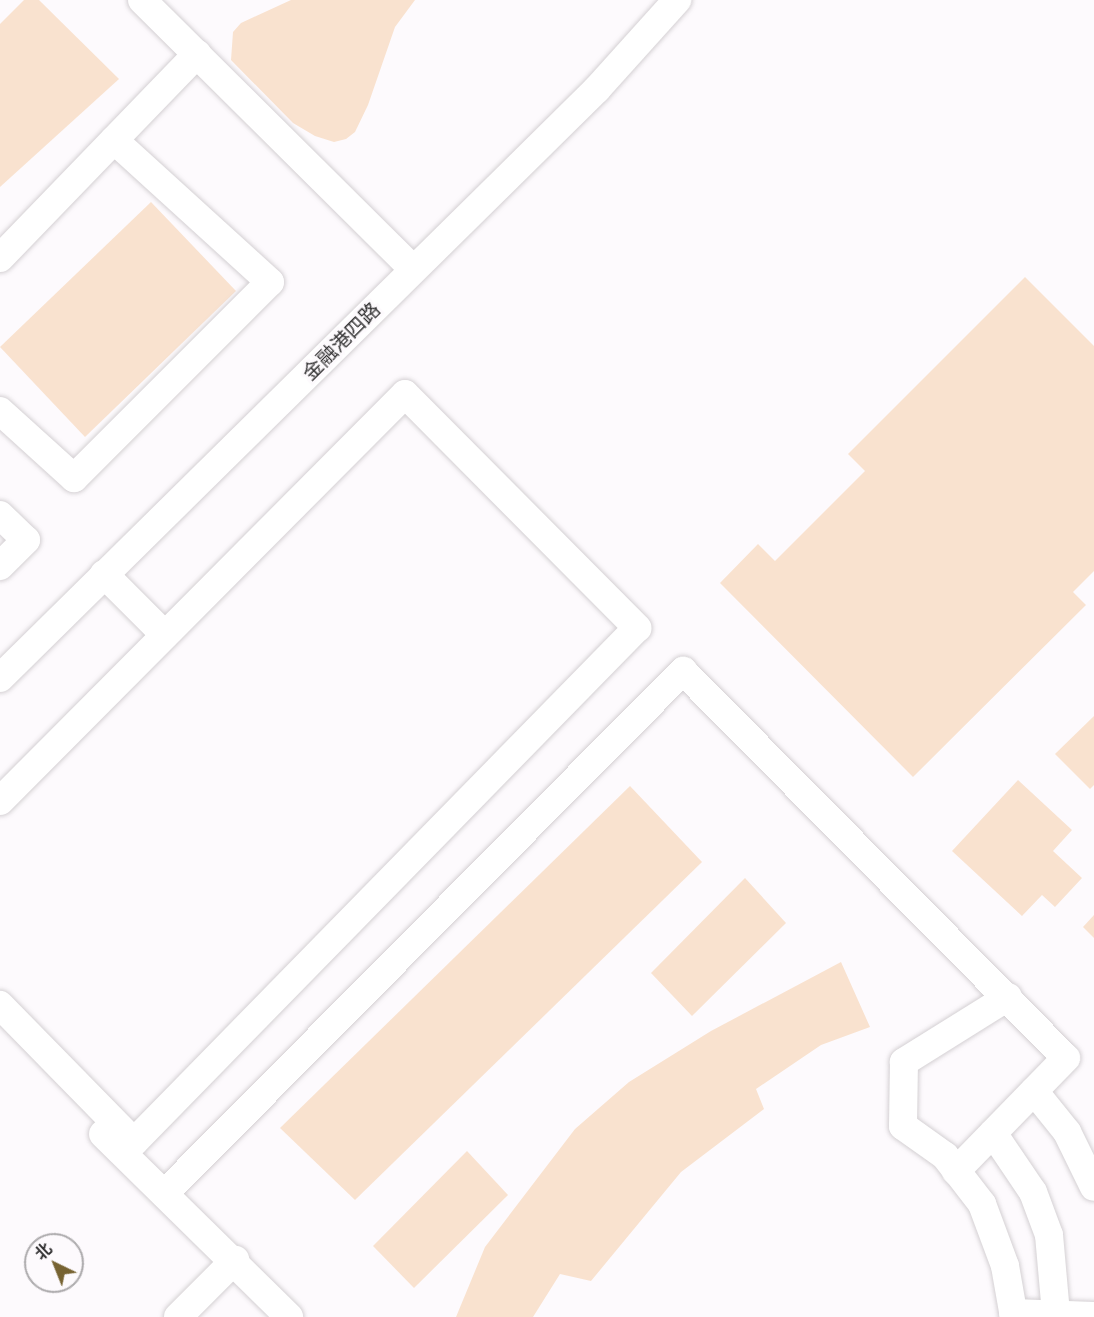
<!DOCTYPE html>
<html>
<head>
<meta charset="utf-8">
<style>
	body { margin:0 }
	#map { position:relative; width:1094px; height:1317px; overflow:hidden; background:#fdfafd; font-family:"Asap Condensed","Noto Sans SC",sans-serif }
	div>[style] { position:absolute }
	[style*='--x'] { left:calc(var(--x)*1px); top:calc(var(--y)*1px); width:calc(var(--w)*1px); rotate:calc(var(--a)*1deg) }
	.building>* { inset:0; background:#f9e2cf }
	.roads { filter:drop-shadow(0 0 2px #d4d0d3) drop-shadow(0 0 2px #d4d0d3) }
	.minor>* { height:28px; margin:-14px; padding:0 14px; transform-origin:14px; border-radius:14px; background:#fff }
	span { translate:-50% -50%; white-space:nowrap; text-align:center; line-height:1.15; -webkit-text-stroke:6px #fdfafd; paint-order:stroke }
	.street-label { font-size:20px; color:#333233 }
	.north { position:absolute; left:24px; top:1233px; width:60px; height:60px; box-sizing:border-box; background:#fdfafd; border:2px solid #acaaac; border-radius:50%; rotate:317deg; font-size:16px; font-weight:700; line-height:24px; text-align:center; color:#333233 }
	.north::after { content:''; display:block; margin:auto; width:21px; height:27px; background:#776332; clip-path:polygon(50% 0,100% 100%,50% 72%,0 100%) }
</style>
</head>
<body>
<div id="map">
	<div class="building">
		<div style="clip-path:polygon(24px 0,39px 0,119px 79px,0 187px,0 24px)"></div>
		<div style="clip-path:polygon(291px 0,415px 0,395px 27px,368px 105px,355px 132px,346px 139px,334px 142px,315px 136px,293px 123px,231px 60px,233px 32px,241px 23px)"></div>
		<div style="clip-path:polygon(151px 202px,236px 291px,85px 437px,0 347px)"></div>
		<div style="clip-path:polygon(1025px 277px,1094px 346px,1094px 571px,1073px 592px,1086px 605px,913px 777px,720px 583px,758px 544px,775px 561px,865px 471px,848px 454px)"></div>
		<div style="clip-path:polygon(1094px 716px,1094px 785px,1090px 789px,1055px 754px)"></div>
		<div style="clip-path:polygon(1018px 780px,1072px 830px,1053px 851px,1082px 878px,1055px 907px,1042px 895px,1022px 916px,952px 851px)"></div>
		<div style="clip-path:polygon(630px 786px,702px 862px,355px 1200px,280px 1128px)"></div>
		<div style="clip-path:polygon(745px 878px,786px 923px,692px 1016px,651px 973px)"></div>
		<div style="clip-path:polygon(1094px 915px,1094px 938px,1083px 927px)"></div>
		<div style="clip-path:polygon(841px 962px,870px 1027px,821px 1045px,756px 1089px,764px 1109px,681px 1172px,591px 1281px,560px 1274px,533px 1317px,456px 1317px,485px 1247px,575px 1129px,629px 1082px,711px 1031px)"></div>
		<div style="clip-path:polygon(467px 1151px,508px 1195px,414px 1288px,373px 1246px)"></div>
	</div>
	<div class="roads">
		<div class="minor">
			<div style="--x:142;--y:0;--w:382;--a:44.8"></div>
			<div style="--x:0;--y:258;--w:284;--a:-46"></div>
			<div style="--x:0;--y:411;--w:100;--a:42.2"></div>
			<div style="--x:74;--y:478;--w:277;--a:-45"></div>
			<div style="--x:270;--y:282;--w:211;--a:-137.7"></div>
			<div style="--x:0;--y:515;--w:36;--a:44"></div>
			<div style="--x:26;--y:540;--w:37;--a:135"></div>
			<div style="--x:104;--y:574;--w:86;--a:45"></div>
			<div style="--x:0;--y:678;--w:839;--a:-44.61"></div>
			<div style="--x:597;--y:89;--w:120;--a:-48"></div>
			<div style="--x:0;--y:801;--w:574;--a:-45.14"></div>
			<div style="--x:405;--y:394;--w:330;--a:45.2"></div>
			<div style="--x:637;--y:628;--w:719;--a:134.38"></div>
			<div style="--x:134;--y:1142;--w:192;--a:-134.4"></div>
			<div style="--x:1008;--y:997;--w:123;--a:148"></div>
			<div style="--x:904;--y:1062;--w:64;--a:90.9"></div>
			<div style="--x:903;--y:1126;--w:52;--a:35.5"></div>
			<div style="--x:945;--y:1156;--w:61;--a:52.4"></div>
			<div style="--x:982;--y:1204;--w:66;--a:69.6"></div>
			<div style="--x:1005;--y:1266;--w:52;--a:80"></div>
			<div style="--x:1034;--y:1091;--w:53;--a:51.2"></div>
			<div style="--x:1067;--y:1132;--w:61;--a:63.9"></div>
			<div style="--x:993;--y:1133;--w:71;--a:55.9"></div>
			<div style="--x:1033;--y:1192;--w:46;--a:69.6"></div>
			<div style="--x:1049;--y:1235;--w:79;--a:84.9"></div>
			<div style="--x:103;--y:1134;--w:261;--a:44.5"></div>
			<div style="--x:164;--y:1194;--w:737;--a:-45.22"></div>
			<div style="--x:683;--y:671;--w:544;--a:45.3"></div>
			<div style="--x:1066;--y:1058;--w:158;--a:134.2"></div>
			<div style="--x:1013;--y:1313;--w:81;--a:2.1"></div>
			<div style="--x:178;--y:1317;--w:81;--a:-45"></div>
		</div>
	</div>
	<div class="street-label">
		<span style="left:341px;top:341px;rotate:-45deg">金融港四路</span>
	</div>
	<div class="north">北</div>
</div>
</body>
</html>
